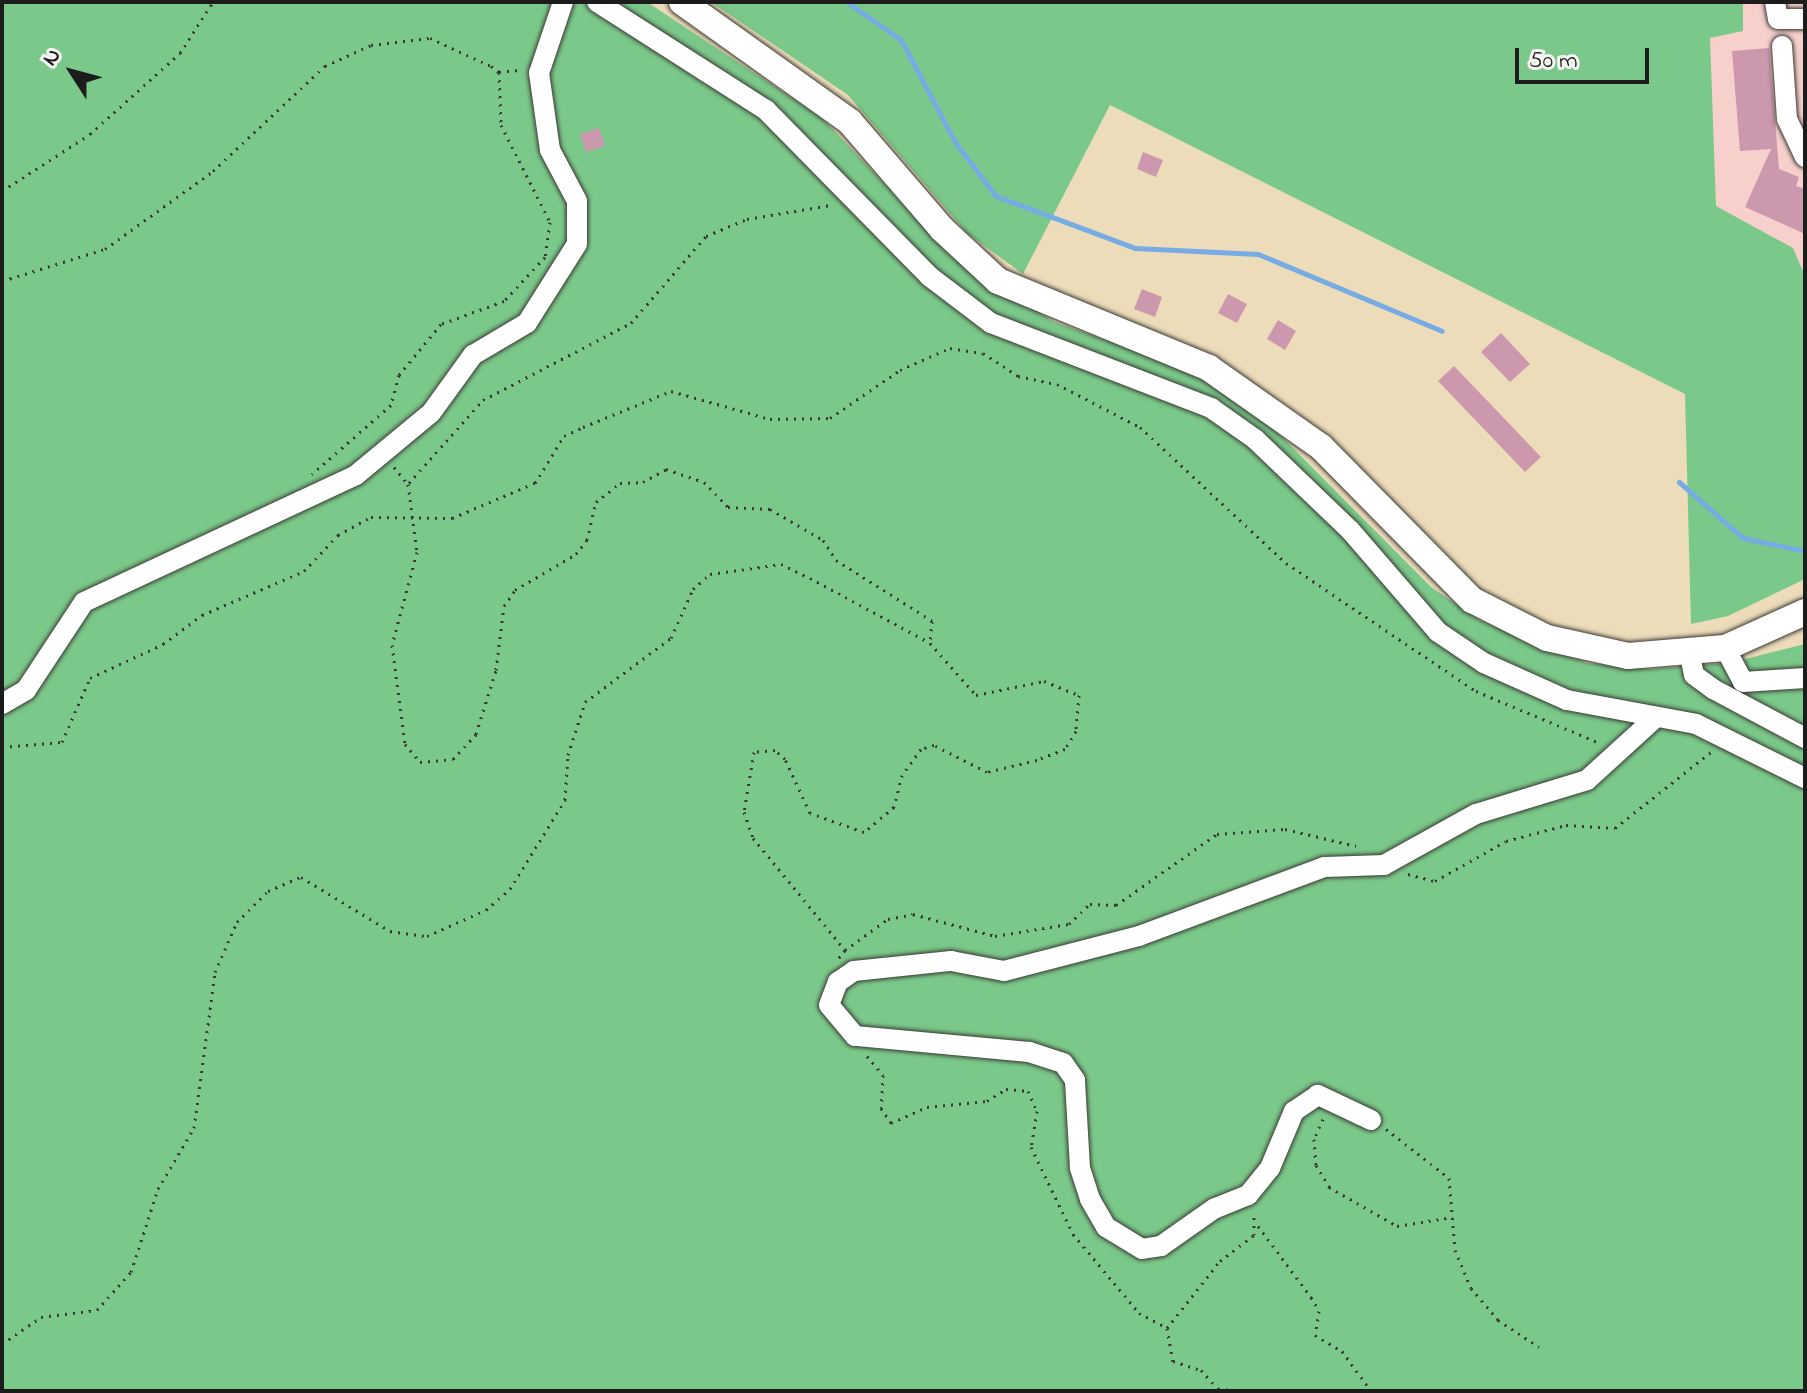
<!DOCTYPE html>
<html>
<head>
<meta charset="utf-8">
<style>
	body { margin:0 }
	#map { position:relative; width:1807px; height:1393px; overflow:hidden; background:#eddcba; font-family:"Indie Flower",sans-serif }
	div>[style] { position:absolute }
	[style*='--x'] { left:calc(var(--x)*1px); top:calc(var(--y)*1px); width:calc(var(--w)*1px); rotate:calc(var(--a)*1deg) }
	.built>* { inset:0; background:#f7d0cc }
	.green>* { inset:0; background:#7bc98a }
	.stream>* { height:5px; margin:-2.5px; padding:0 2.5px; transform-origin:2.5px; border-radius:2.5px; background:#77abe4 }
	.building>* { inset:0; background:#cc98ad }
	.path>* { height:3px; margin-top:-1.5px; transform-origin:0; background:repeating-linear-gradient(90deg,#3b3934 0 2px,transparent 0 8px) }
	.roads { filter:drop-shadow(0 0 2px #3b3934) drop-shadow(0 0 2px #3b3934) }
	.minor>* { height:20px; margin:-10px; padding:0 10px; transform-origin:10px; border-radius:10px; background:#fff }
	.major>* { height:26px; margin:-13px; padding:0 13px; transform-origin:13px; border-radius:13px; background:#fff }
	span { translate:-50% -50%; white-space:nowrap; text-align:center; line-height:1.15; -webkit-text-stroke:6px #f6f6f2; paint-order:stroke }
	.frame { position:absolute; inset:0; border:4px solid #1c1c1c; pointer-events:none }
	.north { position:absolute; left:32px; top:32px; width:80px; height:80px; -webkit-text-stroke:6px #f6f6f2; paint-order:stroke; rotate:306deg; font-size:22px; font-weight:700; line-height:32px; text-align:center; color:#1c1c1c }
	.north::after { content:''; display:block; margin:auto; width:28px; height:36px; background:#1c1c1c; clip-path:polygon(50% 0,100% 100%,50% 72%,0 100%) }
	.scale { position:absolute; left:1515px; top:48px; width:134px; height:36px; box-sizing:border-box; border:4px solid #1c1c1c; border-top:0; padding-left:10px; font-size:24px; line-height:28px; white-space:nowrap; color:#1c1c1c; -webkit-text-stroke:6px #f6f6f2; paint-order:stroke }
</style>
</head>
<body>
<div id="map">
	<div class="built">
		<div style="clip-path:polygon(1743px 2px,1805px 2px,1805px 276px,1792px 248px,1716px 206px,1710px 38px,1743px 31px)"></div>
	</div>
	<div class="green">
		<div style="clip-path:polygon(2px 2px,647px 2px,822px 118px,954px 257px,1054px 322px,1195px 371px,1273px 428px,1431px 587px,1481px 621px,1587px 663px,1650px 669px,1729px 663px,1805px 644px,1805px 1391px,2px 1391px)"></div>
		<div style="clip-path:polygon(711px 2px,1743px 2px,1743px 31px,1710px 38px,1716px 206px,1793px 248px,1805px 276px,1805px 579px,1728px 616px,1691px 624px,1685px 394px,1110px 105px,1023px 274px,967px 233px,848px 95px)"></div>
	</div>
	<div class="stream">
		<div style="--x:847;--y:2;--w:66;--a:35.1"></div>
		<div style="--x:901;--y:40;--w:115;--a:62.1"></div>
		<div style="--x:955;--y:142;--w:68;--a:52.8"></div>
		<div style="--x:996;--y:196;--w:148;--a:20.5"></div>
		<div style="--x:1135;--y:248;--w:123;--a:2.8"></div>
		<div style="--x:1258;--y:254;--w:199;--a:22.7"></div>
		<div style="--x:1679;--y:482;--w:85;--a:41.2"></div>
		<div style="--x:1743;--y:538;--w:63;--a:11.8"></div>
	</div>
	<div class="building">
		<div style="clip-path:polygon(1769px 48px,1779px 169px,1799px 177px,1796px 186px,1805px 189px,1805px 234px,1745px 207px,1771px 149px,1740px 151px,1732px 51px)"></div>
		<div style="clip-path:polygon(599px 128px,605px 146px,586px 152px,580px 134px)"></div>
		<div style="clip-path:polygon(1143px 152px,1163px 160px,1156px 177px,1137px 169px)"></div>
		<div style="clip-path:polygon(1142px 289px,1162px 297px,1155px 317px,1134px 309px)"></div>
		<div style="clip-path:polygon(1228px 294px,1247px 304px,1237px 323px,1218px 313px)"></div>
		<div style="clip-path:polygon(1278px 320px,1296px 331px,1285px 350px,1267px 339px)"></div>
		<div style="clip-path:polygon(1501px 333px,1530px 364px,1510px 382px,1481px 352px)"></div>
		<div style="clip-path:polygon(1454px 366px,1541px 457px,1525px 472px,1438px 381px)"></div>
	</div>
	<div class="path">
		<div style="--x:499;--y:72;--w:20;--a:-6"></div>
		<div style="--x:2;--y:191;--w:105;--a:-32.9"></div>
		<div style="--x:90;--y:134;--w:121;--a:-42"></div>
		<div style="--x:180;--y:53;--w:61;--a:-57.1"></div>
		<div style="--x:2;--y:281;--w:108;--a:-17.3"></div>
		<div style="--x:105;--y:249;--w:133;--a:-35.8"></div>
		<div style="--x:213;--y:171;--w:154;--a:-43.2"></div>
		<div style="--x:325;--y:66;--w:51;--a:-24.5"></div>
		<div style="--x:371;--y:45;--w:59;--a:-6.8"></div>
		<div style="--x:430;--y:38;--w:67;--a:24.7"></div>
		<div style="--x:491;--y:66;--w:10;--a:37"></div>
		<div style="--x:499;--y:72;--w:53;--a:87.8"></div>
		<div style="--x:501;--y:125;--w:109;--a:63.2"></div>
		<div style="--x:550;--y:222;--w:35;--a:98"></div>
		<div style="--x:545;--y:257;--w:60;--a:133"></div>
		<div style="--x:504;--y:301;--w:67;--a:159.9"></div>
		<div style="--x:441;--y:324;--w:66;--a:129.5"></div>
		<div style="--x:399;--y:375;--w:31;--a:105"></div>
		<div style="--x:391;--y:405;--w:105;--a:138.9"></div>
		<div style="--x:394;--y:467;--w:22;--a:51"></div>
		<div style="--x:408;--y:484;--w:69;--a:82.5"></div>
		<div style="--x:417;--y:552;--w:96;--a:105"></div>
		<div style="--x:392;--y:645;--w:100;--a:82.5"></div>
		<div style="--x:405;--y:744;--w:23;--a:50"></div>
		<div style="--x:420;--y:762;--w:33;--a:-5"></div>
		<div style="--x:453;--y:759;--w:34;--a:-47"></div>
		<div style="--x:476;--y:734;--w:67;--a:-72.6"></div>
		<div style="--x:496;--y:670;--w:64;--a:-82.9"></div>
		<div style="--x:504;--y:606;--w:19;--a:-55"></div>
		<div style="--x:515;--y:590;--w:71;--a:-30.5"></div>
		<div style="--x:576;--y:554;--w:18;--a:-52"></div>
		<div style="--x:587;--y:540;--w:39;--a:-77"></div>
		<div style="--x:596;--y:502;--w:31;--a:-38"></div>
		<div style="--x:620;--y:483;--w:23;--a:-2"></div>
		<div style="--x:643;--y:482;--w:26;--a:-29"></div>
		<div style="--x:666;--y:469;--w:40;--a:18.9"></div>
		<div style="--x:704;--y:482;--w:35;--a:46"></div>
		<div style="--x:728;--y:507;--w:42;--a:2.7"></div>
		<div style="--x:770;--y:509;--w:61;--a:30.3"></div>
		<div style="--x:823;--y:540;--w:24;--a:57"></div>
		<div style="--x:836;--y:560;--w:114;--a:32.4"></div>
		<div style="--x:932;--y:621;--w:22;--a:95"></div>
		<div style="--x:409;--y:483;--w:111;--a:-48.3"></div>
		<div style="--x:483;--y:400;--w:167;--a:-27.5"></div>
		<div style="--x:631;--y:323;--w:115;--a:-49.2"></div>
		<div style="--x:706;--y:236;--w:44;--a:-22.5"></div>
		<div style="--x:747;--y:219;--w:85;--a:-9.5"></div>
		<div style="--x:2;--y:747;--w:60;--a:-4.8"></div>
		<div style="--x:62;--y:742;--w:70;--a:-66.4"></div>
		<div style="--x:90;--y:678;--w:81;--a:-25"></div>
		<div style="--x:163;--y:644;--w:49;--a:-36.6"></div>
		<div style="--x:202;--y:615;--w:111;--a:-23.3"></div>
		<div style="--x:304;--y:571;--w:50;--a:-46.6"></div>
		<div style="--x:338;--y:535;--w:38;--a:-29"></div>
		<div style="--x:371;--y:517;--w:81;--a:0.7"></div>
		<div style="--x:452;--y:518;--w:90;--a:-22.9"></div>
		<div style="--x:535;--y:483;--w:55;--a:-58.3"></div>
		<div style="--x:564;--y:436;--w:21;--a:-25"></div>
		<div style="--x:583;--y:427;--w:95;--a:-22.2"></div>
		<div style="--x:671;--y:391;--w:103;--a:15.8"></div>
		<div style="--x:770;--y:419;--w:60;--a:-1"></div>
		<div style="--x:830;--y:418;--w:85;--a:-34.4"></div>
		<div style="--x:900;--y:370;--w:55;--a:-23.7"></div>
		<div style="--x:950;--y:348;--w:33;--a:9"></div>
		<div style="--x:983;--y:353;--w:42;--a:33.3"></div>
		<div style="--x:1018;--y:376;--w:40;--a:12"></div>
		<div style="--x:1057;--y:384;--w:93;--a:27.4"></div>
		<div style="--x:1140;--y:427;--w:200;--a:43"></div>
		<div style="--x:1286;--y:563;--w:229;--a:34"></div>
		<div style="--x:1476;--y:691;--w:134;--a:22.8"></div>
		<div style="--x:1408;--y:874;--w:28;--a:15"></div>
		<div style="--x:1435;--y:881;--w:81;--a:-29.4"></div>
		<div style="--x:1506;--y:841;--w:62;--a:-14.9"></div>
		<div style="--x:1566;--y:825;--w:49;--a:3.5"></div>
		<div style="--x:1615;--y:828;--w:124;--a:-38.4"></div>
		<div style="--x:845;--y:950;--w:53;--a:-35.8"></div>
		<div style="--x:888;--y:919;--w:25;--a:-11"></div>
		<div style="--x:913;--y:914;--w:85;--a:15"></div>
		<div style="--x:995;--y:936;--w:75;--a:-9.2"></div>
		<div style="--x:1069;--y:924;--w:29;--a:-44"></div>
		<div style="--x:1090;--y:904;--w:26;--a:2"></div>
		<div style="--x:1116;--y:905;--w:123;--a:-35.1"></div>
		<div style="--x:1217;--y:834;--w:68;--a:-4.2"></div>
		<div style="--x:1285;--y:829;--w:73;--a:13.5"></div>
		<div style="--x:867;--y:1056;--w:25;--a:50"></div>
		<div style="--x:883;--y:1075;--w:33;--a:93"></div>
		<div style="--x:881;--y:1108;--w:18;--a:56"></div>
		<div style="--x:891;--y:1123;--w:39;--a:-24"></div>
		<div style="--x:927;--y:1107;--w:60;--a:-5.7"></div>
		<div style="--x:987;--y:1101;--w:22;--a:-32"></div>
		<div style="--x:1006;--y:1089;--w:22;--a:5"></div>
		<div style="--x:1028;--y:1091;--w:22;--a:66"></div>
		<div style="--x:1037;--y:1111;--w:36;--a:99"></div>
		<div style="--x:1031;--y:1147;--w:97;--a:64.2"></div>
		<div style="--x:1073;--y:1234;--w:103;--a:50.1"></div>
		<div style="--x:1139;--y:1313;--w:32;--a:28"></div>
		<div style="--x:1167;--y:1328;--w:34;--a:80"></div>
		<div style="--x:1173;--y:1361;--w:29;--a:18"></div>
		<div style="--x:1201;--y:1370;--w:25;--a:48"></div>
		<div style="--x:1218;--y:1389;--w:29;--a:4"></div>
		<div style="--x:1323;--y:1119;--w:22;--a:114"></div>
		<div style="--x:1314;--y:1139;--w:26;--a:86"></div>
		<div style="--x:1316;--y:1165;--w:26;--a:59"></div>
		<div style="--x:1329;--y:1187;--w:78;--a:29.8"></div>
		<div style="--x:1397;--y:1226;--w:56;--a:-9.3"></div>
		<div style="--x:1386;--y:1129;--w:80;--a:37.9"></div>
		<div style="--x:1449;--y:1178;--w:72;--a:85.2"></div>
		<div style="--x:1455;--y:1250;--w:41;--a:67.2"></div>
		<div style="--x:1471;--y:1288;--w:42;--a:49.8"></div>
		<div style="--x:1498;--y:1320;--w:49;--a:33.4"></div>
		<div style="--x:1258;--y:1226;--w:89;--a:53.3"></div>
		<div style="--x:1311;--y:1297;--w:16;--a:60"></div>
		<div style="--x:1319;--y:1311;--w:24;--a:99"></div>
		<div style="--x:1315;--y:1335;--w:31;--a:31"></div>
		<div style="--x:1342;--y:1351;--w:49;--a:54.1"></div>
		<div style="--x:1167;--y:1328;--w:85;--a:-51.7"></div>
		<div style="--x:1220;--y:1261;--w:43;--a:-37.4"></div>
		<div style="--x:1254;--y:1235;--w:21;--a:-90"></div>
		<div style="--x:2;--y:1344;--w:47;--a:-34.7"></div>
		<div style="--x:41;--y:1317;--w:56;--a:-7.1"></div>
		<div style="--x:97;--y:1310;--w:51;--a:-48.2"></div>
		<div style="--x:131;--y:1272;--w:87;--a:-72"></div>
		<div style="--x:158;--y:1189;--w:71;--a:-59.5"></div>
		<div style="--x:194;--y:1128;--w:157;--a:-82.3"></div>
		<div style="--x:215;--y:972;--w:55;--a:-66.3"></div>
		<div style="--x:237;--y:922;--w:44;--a:-45"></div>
		<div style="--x:268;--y:891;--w:36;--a:-23"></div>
		<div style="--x:301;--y:877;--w:104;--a:31.2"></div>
		<div style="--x:390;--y:931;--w:37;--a:8"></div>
		<div style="--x:427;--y:936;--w:64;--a:-23.8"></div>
		<div style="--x:486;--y:910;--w:32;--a:-41"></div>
		<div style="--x:510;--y:889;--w:105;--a:-58.3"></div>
		<div style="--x:565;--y:800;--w:45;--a:-86.2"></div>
		<div style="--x:568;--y:755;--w:56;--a:-72.2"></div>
		<div style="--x:585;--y:702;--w:107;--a:-36.7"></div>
		<div style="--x:671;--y:638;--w:54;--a:-65.8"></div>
		<div style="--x:693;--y:589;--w:23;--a:-41"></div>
		<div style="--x:710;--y:574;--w:72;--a:-8"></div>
		<div style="--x:781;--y:564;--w:32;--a:26"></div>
		<div style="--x:810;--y:578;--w:136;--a:28.4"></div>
		<div style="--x:930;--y:643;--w:69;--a:48.5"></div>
		<div style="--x:976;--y:695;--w:69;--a:-11.6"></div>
		<div style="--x:1044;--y:681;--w:38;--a:22"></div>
		<div style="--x:1079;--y:695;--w:36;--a:95"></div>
		<div style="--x:1076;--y:731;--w:21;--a:121"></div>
		<div style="--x:1065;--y:749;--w:30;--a:159"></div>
		<div style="--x:1037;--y:760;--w:51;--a:166.5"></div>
		<div style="--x:987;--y:772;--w:59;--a:-153"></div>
		<div style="--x:934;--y:745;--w:14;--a:163"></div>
		<div style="--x:921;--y:749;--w:32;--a:126"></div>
		<div style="--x:902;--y:775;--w:33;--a:104"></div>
		<div style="--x:894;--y:807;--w:39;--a:140"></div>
		<div style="--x:864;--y:832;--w:57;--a:-160.6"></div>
		<div style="--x:810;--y:813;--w:60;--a:-114.8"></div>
		<div style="--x:785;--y:759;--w:13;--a:-138"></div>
		<div style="--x:775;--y:750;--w:21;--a:175"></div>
		<div style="--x:754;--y:752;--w:61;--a:99.5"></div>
		<div style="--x:744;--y:812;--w:28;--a:71"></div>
		<div style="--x:753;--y:838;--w:145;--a:50.6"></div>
		<div style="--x:845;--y:950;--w:11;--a:128"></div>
	</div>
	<div class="roads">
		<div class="minor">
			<div style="--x:597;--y:2;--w:201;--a:32.6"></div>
			<div style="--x:766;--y:110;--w:233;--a:45.5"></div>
			<div style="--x:929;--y:276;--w:78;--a:37.2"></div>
			<div style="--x:991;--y:323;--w:236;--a:21.1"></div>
			<div style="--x:1211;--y:408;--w:54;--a:35.2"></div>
			<div style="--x:1255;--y:439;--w:132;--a:43.8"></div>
			<div style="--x:1350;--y:530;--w:135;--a:49.2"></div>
			<div style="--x:1438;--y:632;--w:55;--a:34"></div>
			<div style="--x:1484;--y:663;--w:91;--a:24"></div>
			<div style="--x:1567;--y:700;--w:131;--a:10.5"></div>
			<div style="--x:1696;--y:724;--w:122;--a:26.4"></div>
			<div style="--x:1775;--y:2;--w:17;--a:80"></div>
			<div style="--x:1778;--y:19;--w:27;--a:0"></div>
			<div style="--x:1782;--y:46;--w:73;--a:86.1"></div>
			<div style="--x:1787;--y:119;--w:42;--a:64.7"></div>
			<div style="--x:1725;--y:648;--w:38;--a:62"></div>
			<div style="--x:1743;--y:682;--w:62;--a:-3.7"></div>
			<div style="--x:1690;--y:656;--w:19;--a:78"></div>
			<div style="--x:1694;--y:675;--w:24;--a:36"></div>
			<div style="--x:1713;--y:689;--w:104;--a:28"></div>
			<div style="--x:2;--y:704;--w:28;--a:-30"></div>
			<div style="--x:26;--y:690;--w:105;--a:-56.6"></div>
			<div style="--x:84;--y:602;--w:300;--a:-25"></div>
			<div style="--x:356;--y:475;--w:97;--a:-39.6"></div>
			<div style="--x:431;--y:413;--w:72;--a:-54.1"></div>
			<div style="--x:473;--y:355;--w:63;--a:-30.7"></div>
			<div style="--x:527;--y:323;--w:93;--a:-57.7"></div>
			<div style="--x:577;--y:244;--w:43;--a:-90"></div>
			<div style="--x:577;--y:201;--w:58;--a:-117.9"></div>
			<div style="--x:550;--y:150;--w:78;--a:-98.1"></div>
			<div style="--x:539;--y:73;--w:75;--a:-71.3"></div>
			<div style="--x:1371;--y:1120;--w:59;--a:-154.7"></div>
			<div style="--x:1318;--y:1095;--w:29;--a:146"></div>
			<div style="--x:1294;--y:1111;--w:62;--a:112.8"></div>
			<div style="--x:1270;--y:1168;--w:35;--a:129"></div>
			<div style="--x:1248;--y:1195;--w:35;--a:158"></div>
			<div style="--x:1215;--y:1208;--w:66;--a:144.9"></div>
			<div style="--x:1161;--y:1246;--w:19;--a:171"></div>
			<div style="--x:1142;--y:1249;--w:42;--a:-148.6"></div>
			<div style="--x:1106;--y:1227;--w:32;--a:-120"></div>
			<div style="--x:1090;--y:1199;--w:33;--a:-108"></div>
			<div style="--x:1080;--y:1168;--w:88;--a:-93.3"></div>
			<div style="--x:1075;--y:1080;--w:21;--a:-125"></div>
			<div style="--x:1063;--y:1063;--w:36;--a:-162"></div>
			<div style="--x:1029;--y:1052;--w:175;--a:-174.7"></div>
			<div style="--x:855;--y:1036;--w:40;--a:-130"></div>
			<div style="--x:829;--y:1005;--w:25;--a:-69"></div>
			<div style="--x:838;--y:982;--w:19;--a:-35"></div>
			<div style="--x:854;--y:971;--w:98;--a:-5.9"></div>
			<div style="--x:951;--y:961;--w:54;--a:10.7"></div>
			<div style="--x:1004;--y:971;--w:139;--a:-14.5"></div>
			<div style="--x:1139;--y:936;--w:198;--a:-20.4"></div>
			<div style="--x:1325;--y:867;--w:59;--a:-1.9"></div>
			<div style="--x:1384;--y:865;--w:105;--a:-29"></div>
			<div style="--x:1476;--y:814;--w:116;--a:-17"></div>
			<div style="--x:1587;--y:780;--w:89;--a:-42.3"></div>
		</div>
		<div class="major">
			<div style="--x:682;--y:2;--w:206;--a:35.5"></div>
			<div style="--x:850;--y:122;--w:141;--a:49.3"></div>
			<div style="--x:942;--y:229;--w:76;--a:42.9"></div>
			<div style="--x:998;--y:281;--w:228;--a:22.4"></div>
			<div style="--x:1209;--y:368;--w:137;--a:35.2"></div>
			<div style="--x:1321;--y:447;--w:215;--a:45.4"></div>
			<div style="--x:1472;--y:600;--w:84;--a:26.9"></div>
			<div style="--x:1547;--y:638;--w:83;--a:12.5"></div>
			<div style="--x:1628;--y:656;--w:97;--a:-4.7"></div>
			<div style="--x:1725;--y:648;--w:88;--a:-24.2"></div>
		</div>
	</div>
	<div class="frame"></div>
	<div class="north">N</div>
	<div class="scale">50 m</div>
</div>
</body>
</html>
